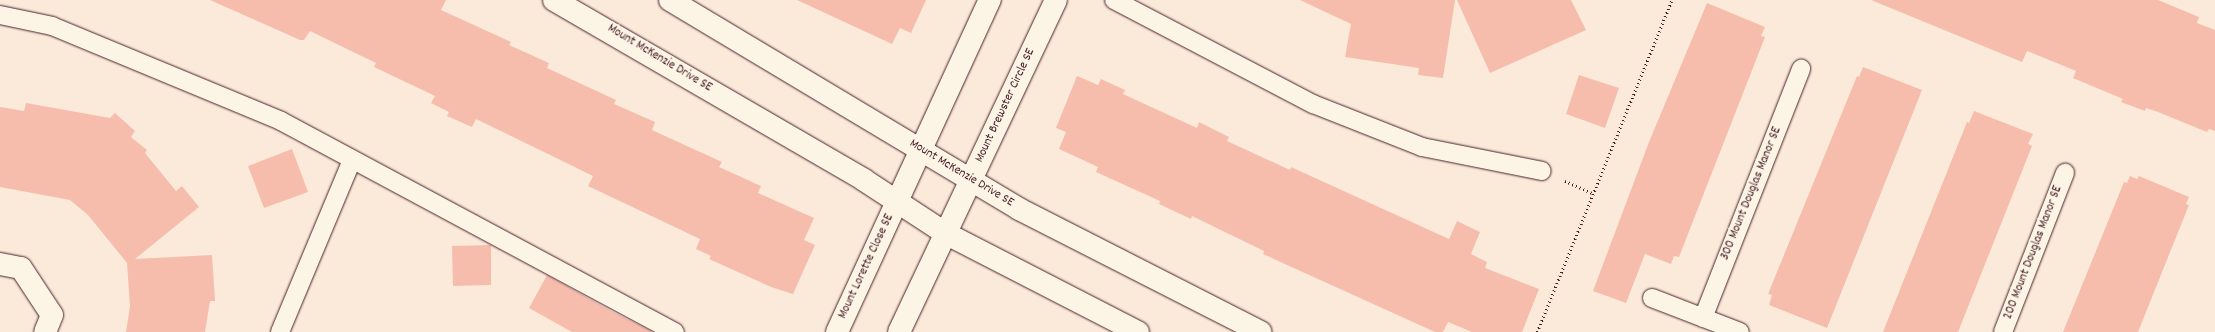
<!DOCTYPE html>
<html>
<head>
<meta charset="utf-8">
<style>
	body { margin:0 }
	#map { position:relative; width:2215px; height:332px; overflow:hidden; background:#fbeada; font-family:Dekko,sans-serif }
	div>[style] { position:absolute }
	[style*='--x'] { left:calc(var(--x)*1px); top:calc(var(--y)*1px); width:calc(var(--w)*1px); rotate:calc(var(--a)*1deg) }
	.building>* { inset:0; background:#f6bdad }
	.path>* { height:2.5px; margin-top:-1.25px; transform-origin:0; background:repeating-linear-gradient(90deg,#4a1f2b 0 1px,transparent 0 4px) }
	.roads { filter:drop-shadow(0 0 1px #4a1f2b) drop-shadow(0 0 1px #4a1f2b) }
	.lane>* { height:18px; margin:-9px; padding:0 9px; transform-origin:9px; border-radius:9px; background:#fcf5e5 }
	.street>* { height:22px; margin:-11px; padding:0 11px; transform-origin:11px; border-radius:11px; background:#fcf5e5 }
	.secondary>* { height:22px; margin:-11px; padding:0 11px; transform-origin:11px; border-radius:11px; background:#fcf5e5 }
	span { translate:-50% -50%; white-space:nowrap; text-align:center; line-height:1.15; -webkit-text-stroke:3.5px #fcf5e5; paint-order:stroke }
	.street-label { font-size:13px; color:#4a1f2b }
</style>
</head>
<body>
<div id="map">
	<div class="building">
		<div style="clip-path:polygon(210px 0,446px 0,441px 10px,511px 42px,509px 45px,549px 63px,547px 68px,616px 100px,614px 104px,655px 122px,652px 130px,722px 162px,719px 167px,761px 186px,758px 193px,814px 218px,804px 240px,815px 245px,793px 294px,771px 287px,709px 259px,711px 256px,696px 249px,700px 239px,588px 186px,593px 176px,476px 119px,472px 127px,447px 116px,449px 112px,431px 103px,435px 96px,374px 67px,376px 63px,310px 31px,304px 40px,300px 40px)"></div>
		<div style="clip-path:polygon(797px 0,926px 0,911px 33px,900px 28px,892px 44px)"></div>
		<div style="clip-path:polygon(1300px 0,1455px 0,1443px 78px,1418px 75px,1419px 68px,1345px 57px,1351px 24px)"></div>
		<div style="clip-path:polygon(1457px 0,1571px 0,1586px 30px,1490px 73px)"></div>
		<div style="clip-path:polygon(1871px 0,2158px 0,2199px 17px,2197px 23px,2215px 30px,2215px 131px,2209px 129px,2207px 132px,2158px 112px,2146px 108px,2145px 111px,2121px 102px,2123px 99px,2073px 78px,2076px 71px,2027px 51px,2022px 62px)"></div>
		<div style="clip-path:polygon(1707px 3px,1765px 27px,1761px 36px,1765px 37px,1679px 257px,1674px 256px,1671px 264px,1645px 254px,1626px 303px,1593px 291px,1649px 142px)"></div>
		<div style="clip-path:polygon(1863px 67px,1922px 90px,1827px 328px,1769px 305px,1772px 295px,1768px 294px,1857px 76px,1859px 77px)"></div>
		<div style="clip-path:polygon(1579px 75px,1619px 88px,1605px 128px,1566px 114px)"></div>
		<div style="clip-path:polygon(1077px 76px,1098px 85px,1101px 79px,1125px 90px,1123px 94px,1197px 128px,1199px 122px,1229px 137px,1227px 141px,1290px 170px,1291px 167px,1449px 239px,1457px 221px,1480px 232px,1471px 254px,1487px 262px,1485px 268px,1539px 289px,1522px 332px,1472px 332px,1448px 322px,1443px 332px,1435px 332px,1263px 254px,1264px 251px,1192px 216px,1191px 219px,1159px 204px,1160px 201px,1096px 172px,1098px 167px,1059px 149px,1066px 132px,1056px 128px)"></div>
		<div style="clip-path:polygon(26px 103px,110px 118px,115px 113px,135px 131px,131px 137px,147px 150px,145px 153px,176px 191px,182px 186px,199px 207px,135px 259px,212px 255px,215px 301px,210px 301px,205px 332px,126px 332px,130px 306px,127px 263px,88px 215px,70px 200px,0 187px,0 107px,24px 111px)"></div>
		<div style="clip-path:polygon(1974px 111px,2033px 134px,2028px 144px,2032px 146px,1958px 332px,1883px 332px,1967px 122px,1969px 123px)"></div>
		<div style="clip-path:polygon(292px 149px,308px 192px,264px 208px,248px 166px)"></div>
		<div style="clip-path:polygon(2130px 176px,2137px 179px,2139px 176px,2189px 197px,2186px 204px,2189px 205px,2138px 332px,2063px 332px,2124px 182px,2127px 183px)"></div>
		<div style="clip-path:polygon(491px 245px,491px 285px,453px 286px,452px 246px)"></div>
		<div style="clip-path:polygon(547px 275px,613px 312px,653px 332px,572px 332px,529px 308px)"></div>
	</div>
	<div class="path">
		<div style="--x:1565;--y:181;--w:30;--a:24"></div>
		<div style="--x:1537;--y:332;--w:358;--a:-67.9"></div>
	</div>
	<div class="roads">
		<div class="lane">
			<div style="--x:1114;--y:0;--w:225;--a:27.6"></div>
			<div style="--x:1313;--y:104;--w:117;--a:21.5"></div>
			<div style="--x:1422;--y:147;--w:122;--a:11.3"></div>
			<div style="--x:0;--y:15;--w:53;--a:11.9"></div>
			<div style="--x:52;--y:26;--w:248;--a:22.5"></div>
			<div style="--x:281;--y:121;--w:447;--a:28.2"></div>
			<div style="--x:1652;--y:298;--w:94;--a:21.1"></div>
			<div style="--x:1703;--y:318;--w:268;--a:-68.5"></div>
			<div style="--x:280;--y:332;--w:186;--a:-67.3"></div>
			<div style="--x:2003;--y:332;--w:171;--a:-68.7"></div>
		</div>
		<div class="street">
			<div style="--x:0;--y:264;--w:21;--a:11"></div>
			<div style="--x:21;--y:268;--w:56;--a:56.6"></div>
			<div style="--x:52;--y:315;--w:18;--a:112"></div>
			<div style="--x:837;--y:332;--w:366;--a:-65.3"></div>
			<div style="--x:899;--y:332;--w:367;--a:-64.7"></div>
		</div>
		<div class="secondary">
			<div style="--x:554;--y:0;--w:358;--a:30.1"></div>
			<div style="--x:864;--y:180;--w:97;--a:33.2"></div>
			<div style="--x:945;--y:233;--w:217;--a:27.2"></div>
			<div style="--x:670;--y:0;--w:407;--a:30.9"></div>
			<div style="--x:1019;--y:209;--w:271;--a:27"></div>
		</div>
	</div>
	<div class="street-label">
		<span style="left:659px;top:59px;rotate:31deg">Mount McKenzie Drive SE</span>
		<span style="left:1006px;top:106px;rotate:-65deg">Mount Brewster Circle SE</span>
		<span style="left:961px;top:174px;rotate:31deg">Mount McKenzie Drive SE</span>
		<span style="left:1752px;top:194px;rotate:-68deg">300 Mount Douglas Manor SE</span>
		<span style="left:2034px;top:253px;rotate:-69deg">200 Mount Douglas Manor SE</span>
		<span style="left:867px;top:267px;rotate:-65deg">Mount Lorette Close SE</span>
	</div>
</div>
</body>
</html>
